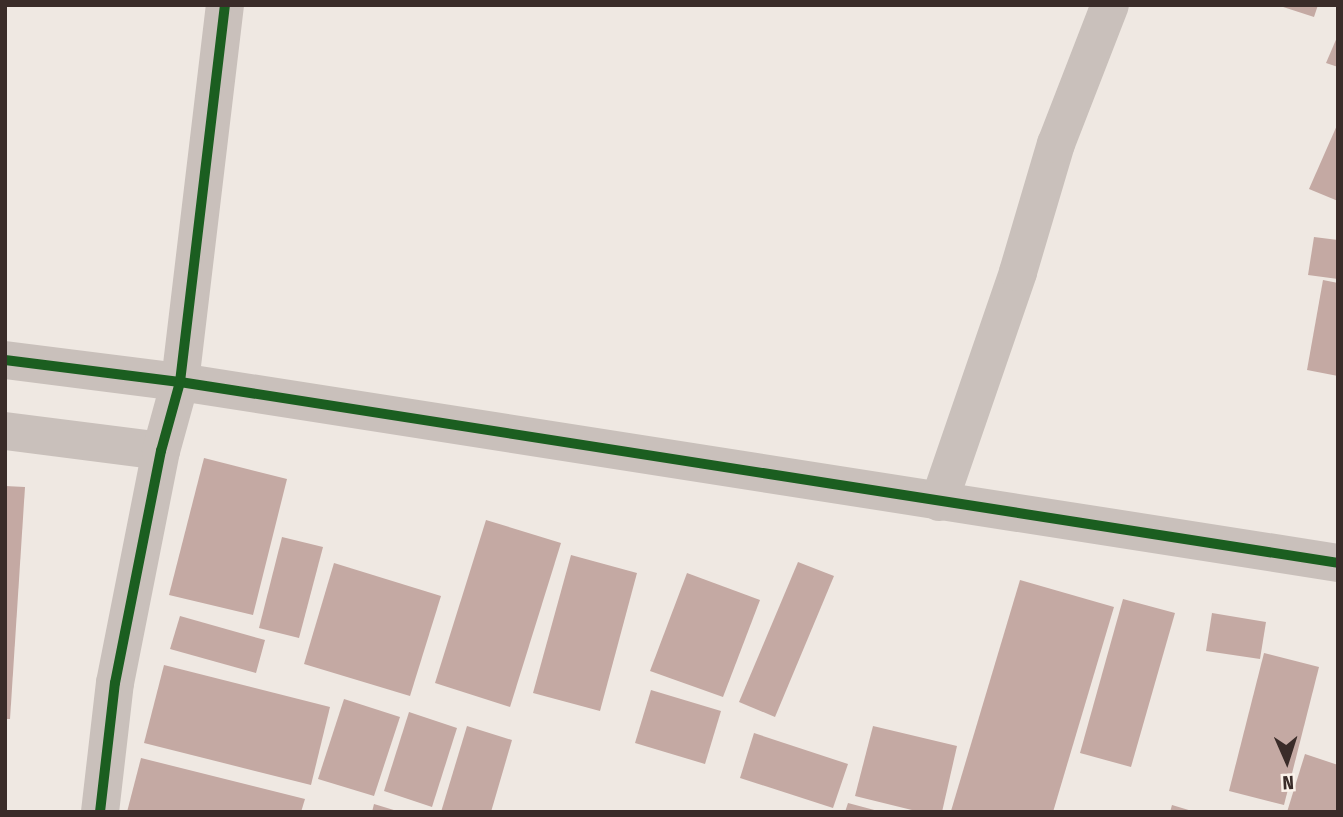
<!DOCTYPE html>
<html>
<head>
<meta charset="utf-8">
<style>
	body { margin:0 }
	#map { position:relative; width:1343px; height:817px; overflow:hidden; background:#efe8e2; font-family:"Fira Sans Condensed",sans-serif }
	div>[style] { position:absolute }
	[style*='--x'] { left:calc(var(--x)*1px); top:calc(var(--y)*1px); width:calc(var(--w)*1px); rotate:calc(var(--a)*1deg) }
	.building>* { inset:0; background:#c4a9a3 }
	.minor>* { height:38px; margin:-19px; padding:0 19px; transform-origin:19px; border-radius:19px; background:#c9c0bb }
	.cycleway>* { height:10px; margin:-5px; padding:0 5px; transform-origin:5px; border-radius:5px; background:#1b5e20 }
	span { translate:-50% -50%; white-space:nowrap; text-align:center; line-height:1.15; -webkit-text-stroke:5px #fbf2ea; paint-order:stroke }
	.frame { position:absolute; inset:0; border:7px solid #3a2c29; pointer-events:none }
	.north { position:absolute; left:1252px; top:726px; width:70px; height:70px; -webkit-text-stroke:5px #fbf2ea; paint-order:stroke; rotate:177deg; font-size:19px; font-weight:700; line-height:28px; text-align:center; color:#3a2c29 }
	.north::after { content:''; display:block; margin:auto; width:24px; height:32px; background:#3a2c29; clip-path:polygon(50% 0,100% 100%,50% 72%,0 100%) }
</style>
</head>
<body>
<div id="map">
	<div class="building">
		<div style="clip-path:polygon(1277px 5px,1318px 5px,1314px 17px)"></div>
		<div style="clip-path:polygon(1338px 35px,1338px 67px,1326px 63px)"></div>
		<div style="clip-path:polygon(1338px 123px,1338px 201px,1309px 189px)"></div>
		<div style="clip-path:polygon(1314px 237px,1338px 240px,1338px 279px,1308px 275px)"></div>
		<div style="clip-path:polygon(1323px 280px,1338px 283px,1338px 376px,1307px 370px)"></div>
		<div style="clip-path:polygon(204px 458px,287px 479px,253px 615px,169px 595px)"></div>
		<div style="clip-path:polygon(5px 486px,25px 487px,10px 719px,5px 719px)"></div>
		<div style="clip-path:polygon(486px 520px,561px 543px,510px 707px,435px 683px)"></div>
		<div style="clip-path:polygon(282px 537px,323px 547px,299px 638px,259px 628px)"></div>
		<div style="clip-path:polygon(571px 555px,637px 573px,600px 711px,533px 693px)"></div>
		<div style="clip-path:polygon(798px 562px,834px 576px,775px 717px,739px 702px)"></div>
		<div style="clip-path:polygon(334px 563px,441px 596px,410px 696px,304px 664px)"></div>
		<div style="clip-path:polygon(687px 573px,760px 600px,723px 697px,650px 671px)"></div>
		<div style="clip-path:polygon(1020px 580px,1114px 607px,1053px 812px,955px 812px,951px 811px)"></div>
		<div style="clip-path:polygon(1123px 599px,1175px 613px,1131px 767px,1080px 753px)"></div>
		<div style="clip-path:polygon(1212px 613px,1266px 622px,1260px 659px,1206px 651px)"></div>
		<div style="clip-path:polygon(180px 616px,265px 640px,256px 673px,170px 649px)"></div>
		<div style="clip-path:polygon(1264px 653px,1319px 667px,1284px 805px,1229px 791px)"></div>
		<div style="clip-path:polygon(164px 665px,330px 707px,311px 785px,144px 743px)"></div>
		<div style="clip-path:polygon(651px 690px,721px 711px,705px 764px,635px 743px)"></div>
		<div style="clip-path:polygon(344px 699px,400px 717px,374px 796px,318px 779px)"></div>
		<div style="clip-path:polygon(409px 712px,457px 728px,432px 807px,384px 791px)"></div>
		<div style="clip-path:polygon(467px 726px,512px 740px,491px 812px,441px 812px)"></div>
		<div style="clip-path:polygon(873px 726px,957px 746px,942px 812px,920px 812px,855px 796px)"></div>
		<div style="clip-path:polygon(754px 733px,848px 764px,833px 808px,740px 778px)"></div>
		<div style="clip-path:polygon(1305px 754px,1338px 765px,1338px 812px,1287px 812px)"></div>
		<div style="clip-path:polygon(141px 758px,305px 799px,301px 812px,127px 812px)"></div>
		<div style="clip-path:polygon(848px 803px,878px 811px,878px 812px,845px 812px)"></div>
		<div style="clip-path:polygon(374px 804px,397px 811px,397px 812px,372px 812px)"></div>
		<div style="clip-path:polygon(1172px 805px,1192px 811px,1192px 812px,1170px 812px)"></div>
	</div>
	<div class="minor">
		<div style="--x:5;--y:360;--w:176;--a:7.2"></div>
		<div style="--x:180;--y:382;--w:1172;--a:8.88"></div>
		<div style="--x:5;--y:431;--w:157;--a:7.3"></div>
		<div style="--x:939;--y:502;--w:243;--a:-71"></div>
		<div style="--x:1018;--y:272;--w:134;--a:-73.5"></div>
		<div style="--x:1056;--y:144;--w:149;--a:-68.8"></div>
		<div style="--x:100;--y:812;--w:130;--a:-83.4"></div>
		<div style="--x:115;--y:683;--w:237;--a:-78.8"></div>
		<div style="--x:161;--y:451;--w:72;--a:-74.6"></div>
		<div style="--x:180;--y:382;--w:380;--a:-83.2"></div>
	</div>
	<div class="cycleway">
		<div style="--x:5;--y:360;--w:176;--a:7.2"></div>
		<div style="--x:180;--y:382;--w:1172;--a:8.88"></div>
		<div style="--x:100;--y:812;--w:130;--a:-83.4"></div>
		<div style="--x:115;--y:683;--w:237;--a:-78.8"></div>
		<div style="--x:161;--y:451;--w:72;--a:-74.6"></div>
		<div style="--x:180;--y:382;--w:380;--a:-83.2"></div>
	</div>
	<div class="frame"></div>
	<div class="north">N</div>
</div>
</body>
</html>
